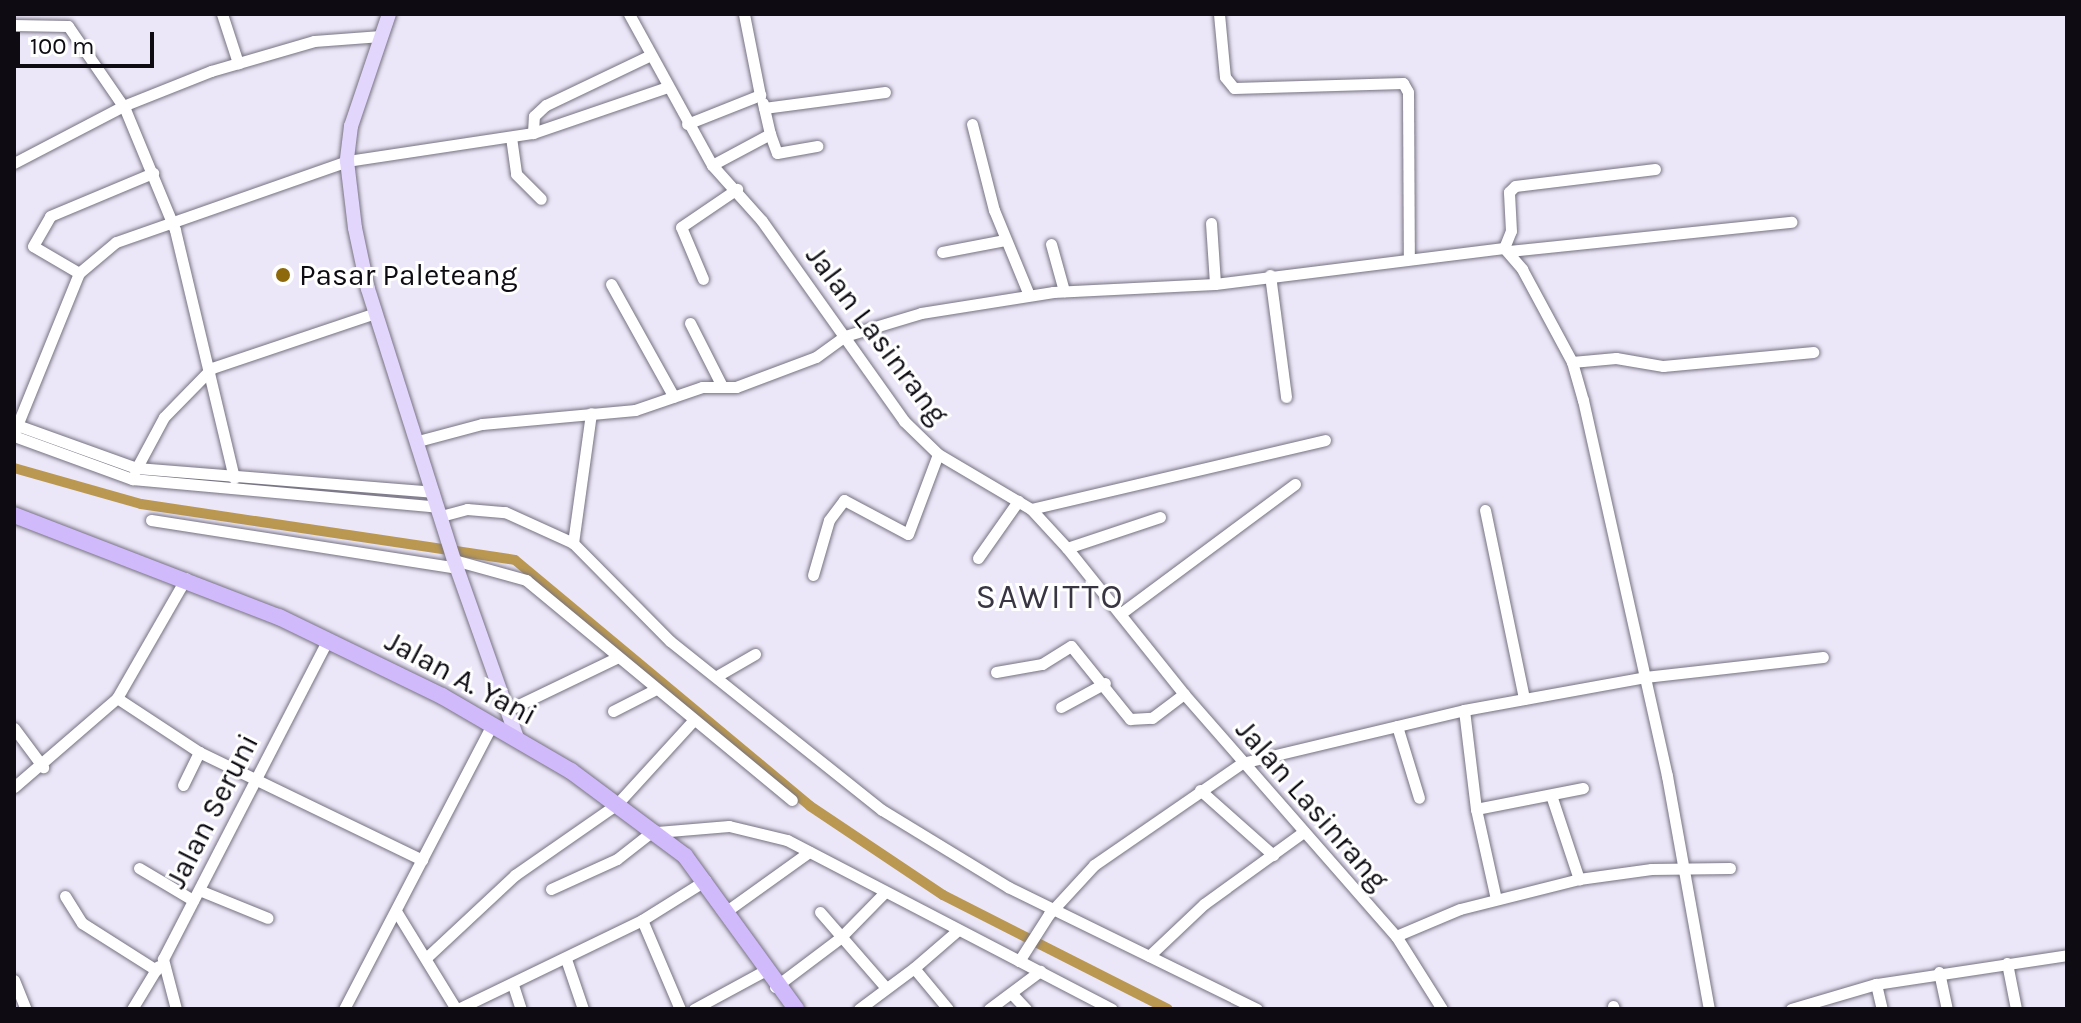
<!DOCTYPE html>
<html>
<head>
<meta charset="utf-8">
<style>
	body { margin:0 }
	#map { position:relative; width:2081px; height:1023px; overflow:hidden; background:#ece7f8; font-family:Karla,sans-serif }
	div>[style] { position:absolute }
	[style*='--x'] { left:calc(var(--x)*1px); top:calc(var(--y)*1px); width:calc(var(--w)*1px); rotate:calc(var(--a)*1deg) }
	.canal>* { height:10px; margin:-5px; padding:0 5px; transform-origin:5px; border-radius:5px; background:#ba9851 }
	.roads { filter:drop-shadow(0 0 2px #767281) drop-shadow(0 0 2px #767281) }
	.minor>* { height:11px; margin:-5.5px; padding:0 5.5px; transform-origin:5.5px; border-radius:5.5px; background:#fff }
	.major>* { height:14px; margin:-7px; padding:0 7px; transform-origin:7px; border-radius:7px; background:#e3d6fd }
	.highway>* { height:16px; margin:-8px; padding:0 8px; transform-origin:8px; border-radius:8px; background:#d0bafb }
	.dots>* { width:22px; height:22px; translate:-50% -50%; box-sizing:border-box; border:4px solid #fff; border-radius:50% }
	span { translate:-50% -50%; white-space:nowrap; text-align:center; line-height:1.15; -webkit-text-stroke:6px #fff; paint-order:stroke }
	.poi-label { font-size:30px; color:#0e0c12 }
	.left { translate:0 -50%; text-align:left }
	.street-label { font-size:30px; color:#0e0c12 }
	.quarter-label { font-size:34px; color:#393542; letter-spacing:2px }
	.frame { position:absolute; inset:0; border:16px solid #0e0c12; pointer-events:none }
	.scale { position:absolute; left:16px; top:32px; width:138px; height:36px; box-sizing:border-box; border:4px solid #0e0c12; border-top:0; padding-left:10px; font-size:24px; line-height:28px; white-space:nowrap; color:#0e0c12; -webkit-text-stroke:6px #fff; paint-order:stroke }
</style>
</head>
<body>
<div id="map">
	<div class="canal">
		<div style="--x:14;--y:468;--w:132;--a:15.8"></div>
		<div style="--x:141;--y:504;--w:378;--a:8.5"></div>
		<div style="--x:515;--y:560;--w:384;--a:39.8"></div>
		<div style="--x:810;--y:806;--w:160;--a:33.8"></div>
		<div style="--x:943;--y:895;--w:252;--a:26.9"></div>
	</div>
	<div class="roads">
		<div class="minor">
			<div style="--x:222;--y:14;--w:52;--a:71.9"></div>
			<div style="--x:629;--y:14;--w:172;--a:61.2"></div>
			<div style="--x:712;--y:165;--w:75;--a:48.2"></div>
			<div style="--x:762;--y:221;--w:245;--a:54.6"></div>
			<div style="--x:904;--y:421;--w:47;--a:44.1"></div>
			<div style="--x:938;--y:454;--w:108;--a:30.6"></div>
			<div style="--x:1031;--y:509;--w:53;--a:47.3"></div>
			<div style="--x:1067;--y:548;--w:187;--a:51.3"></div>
			<div style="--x:1184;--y:694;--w:322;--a:48.8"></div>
			<div style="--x:1396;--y:936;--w:86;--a:57.8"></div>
			<div style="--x:1219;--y:14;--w:63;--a:84.6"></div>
			<div style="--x:1225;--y:77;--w:14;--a:51"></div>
			<div style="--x:1234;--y:88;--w:169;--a:-1.7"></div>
			<div style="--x:1403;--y:83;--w:10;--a:61"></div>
			<div style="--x:1408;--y:92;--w:165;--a:89.7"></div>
			<div style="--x:14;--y:25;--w:54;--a:1.1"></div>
			<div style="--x:68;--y:26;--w:101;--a:55.5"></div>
			<div style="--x:125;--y:109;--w:131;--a:67.5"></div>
			<div style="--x:175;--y:230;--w:255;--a:76.6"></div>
			<div style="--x:764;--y:108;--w:122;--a:-7.5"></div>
			<div style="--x:687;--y:124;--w:79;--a:-21.7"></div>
			<div style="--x:760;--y:95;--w:83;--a:-101.2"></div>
			<div style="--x:972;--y:124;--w:89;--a:75.7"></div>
			<div style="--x:994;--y:210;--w:92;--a:67.6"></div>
			<div style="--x:533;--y:133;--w:17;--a:-87"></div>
			<div style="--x:534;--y:116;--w:16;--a:-43"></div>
			<div style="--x:546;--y:105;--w:116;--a:-25.5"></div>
			<div style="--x:770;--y:134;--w:20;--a:70"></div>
			<div style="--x:777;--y:153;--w:41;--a:-9.9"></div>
			<div style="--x:511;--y:137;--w:37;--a:82"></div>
			<div style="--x:516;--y:174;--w:35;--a:45"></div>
			<div style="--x:14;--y:163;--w:123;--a:-27.6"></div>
			<div style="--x:123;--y:106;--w:95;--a:-21.7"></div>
			<div style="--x:211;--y:71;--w:107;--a:-16.2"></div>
			<div style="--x:314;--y:41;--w:67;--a:-4.3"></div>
			<div style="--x:712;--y:165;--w:66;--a:-28.1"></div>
			<div style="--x:770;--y:134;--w:32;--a:-103"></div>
			<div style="--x:1211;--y:223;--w:61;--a:86.2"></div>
			<div style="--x:1051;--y:244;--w:49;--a:74.5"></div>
			<div style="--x:1504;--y:248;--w:18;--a:-68"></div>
			<div style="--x:1511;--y:231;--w:39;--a:-93"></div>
			<div style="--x:1509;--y:192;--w:8;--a:-45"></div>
			<div style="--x:1515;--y:186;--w:141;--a:-6.9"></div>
			<div style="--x:1509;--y:251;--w:284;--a:-5.9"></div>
			<div style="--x:942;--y:252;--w:64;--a:-10.8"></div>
			<div style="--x:79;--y:273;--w:53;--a:-149.6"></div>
			<div style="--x:33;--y:246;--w:34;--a:-60"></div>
			<div style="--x:50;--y:216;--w:112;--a:-22.7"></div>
			<div style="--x:1270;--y:275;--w:123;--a:82.5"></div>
			<div style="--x:703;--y:279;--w:56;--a:-112.9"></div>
			<div style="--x:681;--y:227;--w:68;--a:-34.2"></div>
			<div style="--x:611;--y:284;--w:129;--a:60.9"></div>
			<div style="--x:690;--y:323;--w:68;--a:63.1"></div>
			<div style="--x:1572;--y:362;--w:44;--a:-5.2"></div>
			<div style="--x:1616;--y:358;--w:48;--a:9.7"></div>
			<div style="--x:1663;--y:366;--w:151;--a:-5.3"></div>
			<div style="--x:14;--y:424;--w:130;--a:19.8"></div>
			<div style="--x:136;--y:468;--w:298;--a:4.6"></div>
			<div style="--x:14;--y:433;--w:173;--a:-67.9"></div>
			<div style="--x:79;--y:273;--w:48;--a:-40"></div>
			<div style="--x:116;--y:242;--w:245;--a:-19.3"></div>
			<div style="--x:347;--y:161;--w:188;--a:-8.6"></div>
			<div style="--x:533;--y:133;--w:142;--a:-18.9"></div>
			<div style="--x:14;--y:436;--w:126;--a:20"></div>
			<div style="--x:132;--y:479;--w:307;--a:5.2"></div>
			<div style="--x:418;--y:441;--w:66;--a:-14.9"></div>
			<div style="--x:482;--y:424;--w:154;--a:-5.2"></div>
			<div style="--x:635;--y:410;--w:71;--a:-18.9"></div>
			<div style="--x:702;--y:387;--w:34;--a:0"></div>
			<div style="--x:736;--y:387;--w:85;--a:-20.6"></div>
			<div style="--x:816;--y:357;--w:36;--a:-36"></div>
			<div style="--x:845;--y:336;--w:79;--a:-16.8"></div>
			<div style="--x:921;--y:313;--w:134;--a:-9"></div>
			<div style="--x:1053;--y:292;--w:162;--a:-2.8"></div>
			<div style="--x:1215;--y:284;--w:291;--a:-7.1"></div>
			<div style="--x:1504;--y:248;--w:28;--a:49"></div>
			<div style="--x:1522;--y:269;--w:106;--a:61.7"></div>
			<div style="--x:1572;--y:362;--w:40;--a:74"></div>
			<div style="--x:1583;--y:400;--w:385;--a:77.4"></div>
			<div style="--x:1667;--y:776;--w:237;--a:79.8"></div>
			<div style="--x:135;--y:471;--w:61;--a:-61.8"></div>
			<div style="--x:164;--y:417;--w:69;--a:-45.6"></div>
			<div style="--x:212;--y:368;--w:172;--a:-18.6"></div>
			<div style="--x:1031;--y:509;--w:302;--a:-13.2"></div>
			<div style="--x:1485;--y:510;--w:193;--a:78.3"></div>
			<div style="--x:441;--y:516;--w:27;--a:-15"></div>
			<div style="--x:467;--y:509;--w:38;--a:5"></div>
			<div style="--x:505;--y:512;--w:75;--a:24.5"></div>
			<div style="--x:573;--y:543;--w:138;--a:45.3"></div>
			<div style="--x:670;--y:641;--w:271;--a:38.6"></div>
			<div style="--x:882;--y:810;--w:148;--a:31.4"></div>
			<div style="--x:1008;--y:887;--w:277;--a:26.1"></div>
			<div style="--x:151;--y:520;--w:309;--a:8.9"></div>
			<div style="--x:573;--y:543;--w:131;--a:-82.1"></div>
			<div style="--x:1067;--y:548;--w:98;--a:-18.4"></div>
			<div style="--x:978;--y:558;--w:70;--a:-54.9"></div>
			<div style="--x:454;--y:560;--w:75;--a:15.5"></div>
			<div style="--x:526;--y:580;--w:345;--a:39.6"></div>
			<div style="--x:813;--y:575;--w:57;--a:-73.8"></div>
			<div style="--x:829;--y:520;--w:25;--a:-53"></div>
			<div style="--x:844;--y:500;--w:72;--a:28"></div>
			<div style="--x:908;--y:534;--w:85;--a:-69.4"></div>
			<div style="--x:1120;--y:614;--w:218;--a:-36.6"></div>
			<div style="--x:996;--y:672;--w:47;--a:-9.9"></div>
			<div style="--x:1042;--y:664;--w:34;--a:-32"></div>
			<div style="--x:1071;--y:646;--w:94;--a:51.1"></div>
			<div style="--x:1130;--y:719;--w:22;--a:-3"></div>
			<div style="--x:1152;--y:718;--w:40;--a:-37"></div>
			<div style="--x:717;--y:676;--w:44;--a:-30.1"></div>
			<div style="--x:117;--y:698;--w:98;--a:33.4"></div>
			<div style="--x:199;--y:752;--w:248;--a:25.8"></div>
			<div style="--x:1061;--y:707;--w:50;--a:-28.6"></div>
			<div style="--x:508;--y:710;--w:120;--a:-25.7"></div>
			<div style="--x:1464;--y:710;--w:100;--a:83.1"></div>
			<div style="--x:1476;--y:809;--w:92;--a:77.5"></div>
			<div style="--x:613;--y:711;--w:46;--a:-27.1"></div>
			<div style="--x:1397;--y:726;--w:75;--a:73"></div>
			<div style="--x:14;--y:728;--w:49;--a:53.4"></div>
			<div style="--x:183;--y:785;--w:37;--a:-64"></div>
			<div style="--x:14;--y:787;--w:136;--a:-40.8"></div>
			<div style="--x:117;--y:698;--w:138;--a:-60.1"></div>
			<div style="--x:1200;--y:790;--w:98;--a:41.7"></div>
			<div style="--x:1551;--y:795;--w:89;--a:71.6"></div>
			<div style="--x:1476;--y:809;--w:109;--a:-11.1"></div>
			<div style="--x:657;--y:832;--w:72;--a:-4.8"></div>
			<div style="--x:729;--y:826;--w:60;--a:13.6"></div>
			<div style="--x:787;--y:840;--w:366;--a:27.5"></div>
			<div style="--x:139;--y:868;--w:63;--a:30.7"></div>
			<div style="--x:551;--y:889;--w:72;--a:-24.4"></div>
			<div style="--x:617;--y:859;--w:47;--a:-38.1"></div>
			<div style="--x:199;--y:890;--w:74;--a:22.1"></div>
			<div style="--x:65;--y:896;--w:32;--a:58"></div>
			<div style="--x:82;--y:923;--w:88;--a:32.4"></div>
			<div style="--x:728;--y:910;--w:100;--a:-35.6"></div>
			<div style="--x:396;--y:911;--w:115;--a:58.5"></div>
			<div style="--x:820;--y:912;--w:101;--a:49"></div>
			<div style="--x:642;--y:920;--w:97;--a:66.9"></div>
			<div style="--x:1396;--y:936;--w:69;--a:-22.9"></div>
			<div style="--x:1460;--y:909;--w:123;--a:-14.1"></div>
			<div style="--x:1579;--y:879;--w:73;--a:-7.9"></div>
			<div style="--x:1651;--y:869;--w:79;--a:-0.7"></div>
			<div style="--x:1149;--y:956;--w:76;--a:-43.4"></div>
			<div style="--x:1204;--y:904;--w:121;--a:-35.9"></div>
			<div style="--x:426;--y:958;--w:122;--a:-43"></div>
			<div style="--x:515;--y:875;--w:124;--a:-34.8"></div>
			<div style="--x:617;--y:804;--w:111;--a:-47.6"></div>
			<div style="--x:566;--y:959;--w:53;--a:71.2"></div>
			<div style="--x:1019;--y:961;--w:56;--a:-57.4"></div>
			<div style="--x:1049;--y:914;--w:67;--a:-47.4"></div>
			<div style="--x:1094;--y:865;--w:180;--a:-34.6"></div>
			<div style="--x:1242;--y:763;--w:228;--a:-13.4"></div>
			<div style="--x:1464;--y:710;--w:184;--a:-10.3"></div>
			<div style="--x:1645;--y:677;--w:179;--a:-6.4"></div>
			<div style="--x:2007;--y:963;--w:47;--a:78.9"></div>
			<div style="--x:1939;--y:972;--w:38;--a:78"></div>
			<div style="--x:14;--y:980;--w:31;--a:68"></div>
			<div style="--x:1876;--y:984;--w:26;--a:77"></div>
			<div style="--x:513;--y:985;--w:25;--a:72"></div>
			<div style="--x:775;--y:987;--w:81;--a:-37"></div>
			<div style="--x:840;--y:938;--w:63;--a:-45.6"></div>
			<div style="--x:1012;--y:994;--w:21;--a:47"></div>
			<div style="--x:1613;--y:1006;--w:3;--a:72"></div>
			<div style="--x:132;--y:1009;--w:50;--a:-58.8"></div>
			<div style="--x:176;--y:1009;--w:52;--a:-104.6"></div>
			<div style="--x:163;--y:959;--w:359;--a:-62.7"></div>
			<div style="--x:344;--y:1009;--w:322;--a:-62.5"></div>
			<div style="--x:458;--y:1009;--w:204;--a:-25.8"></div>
			<div style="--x:642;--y:920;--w:75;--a:-32"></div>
			<div style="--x:694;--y:1009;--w:80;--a:-28.5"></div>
			<div style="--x:859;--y:1009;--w:69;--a:-36.7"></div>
			<div style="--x:948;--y:1009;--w:53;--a:-129.7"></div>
			<div style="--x:914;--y:968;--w:58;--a:-40.8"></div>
			<div style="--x:989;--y:1009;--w:64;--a:-36.7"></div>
			<div style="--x:1791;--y:1009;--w:89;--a:-16.4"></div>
			<div style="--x:1876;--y:984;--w:193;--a:-8.6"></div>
		</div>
		<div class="major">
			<div style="--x:389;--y:14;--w:118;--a:108.7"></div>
			<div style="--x:351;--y:126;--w:35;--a:97"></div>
			<div style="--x:347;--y:161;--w:67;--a:83.2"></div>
			<div style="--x:355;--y:228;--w:62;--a:78"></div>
			<div style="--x:368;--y:289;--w:284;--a:72.4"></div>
			<div style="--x:454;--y:560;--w:189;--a:70.5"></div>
		</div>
		<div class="highway">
			<div style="--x:14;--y:515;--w:284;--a:21.1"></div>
			<div style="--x:279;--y:617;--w:181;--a:25.9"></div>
			<div style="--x:442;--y:696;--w:149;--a:30.2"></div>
			<div style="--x:571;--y:771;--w:142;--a:36.7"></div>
			<div style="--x:685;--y:856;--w:189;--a:54"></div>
		</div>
	</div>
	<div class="dots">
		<div style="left:283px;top:275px;background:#8d690b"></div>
	</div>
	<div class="poi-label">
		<span class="left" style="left:299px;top:275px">Pasar Paleteang</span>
	</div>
	<div class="street-label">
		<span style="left:877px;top:335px;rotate:53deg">Jalan Lasinrang</span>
		<span style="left:461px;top:678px;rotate:28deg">Jalan A. Yani</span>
		<span style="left:1312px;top:805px;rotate:49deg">Jalan Lasinrang</span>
		<span style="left:212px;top:811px;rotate:-63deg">Jalan Seruni</span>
	</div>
	<div class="quarter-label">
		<span style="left:1050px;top:598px">SAWITTO</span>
	</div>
	<div class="frame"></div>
	<div class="scale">100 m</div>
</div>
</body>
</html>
